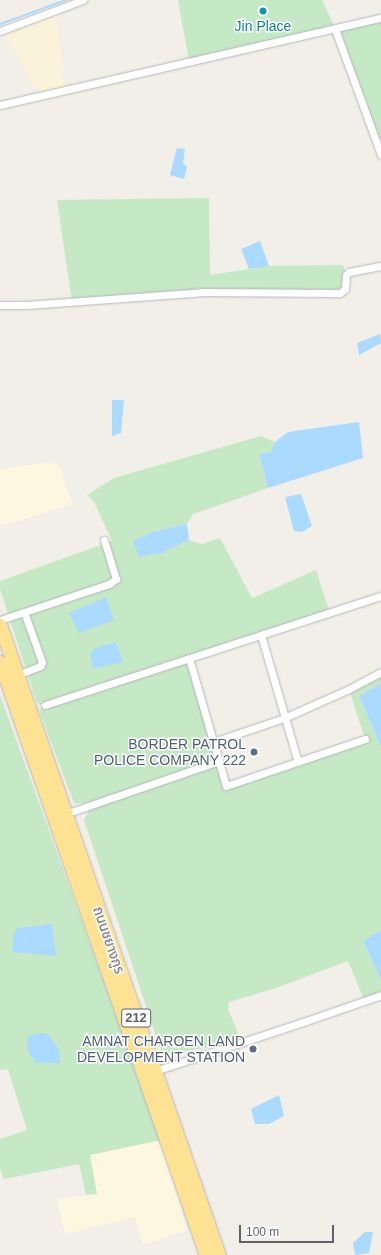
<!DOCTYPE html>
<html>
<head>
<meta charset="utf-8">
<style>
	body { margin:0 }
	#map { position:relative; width:381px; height:1255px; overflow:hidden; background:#f1efe8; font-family:Arial,"Noto Sans Thai",sans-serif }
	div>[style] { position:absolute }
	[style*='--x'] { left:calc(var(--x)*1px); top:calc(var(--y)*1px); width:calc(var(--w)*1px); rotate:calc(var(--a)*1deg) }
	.commercial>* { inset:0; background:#fef7e0 }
	.green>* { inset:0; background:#c5e8c5 }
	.sand>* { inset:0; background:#fbf3d9 }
	.water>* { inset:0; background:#aadaff }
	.stream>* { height:2px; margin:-1px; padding:0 1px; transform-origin:1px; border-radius:1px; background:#aadaff }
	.roads { filter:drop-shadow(0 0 1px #b5b8bc) drop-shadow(0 0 1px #b5b8bc) }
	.street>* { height:7px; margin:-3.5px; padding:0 3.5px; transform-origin:3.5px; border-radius:3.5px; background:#fff }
	.highway>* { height:13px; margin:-6.5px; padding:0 6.5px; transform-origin:6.5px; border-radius:6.5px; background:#fde293 }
	.dots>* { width:11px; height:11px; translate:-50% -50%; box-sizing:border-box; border:2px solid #fff; border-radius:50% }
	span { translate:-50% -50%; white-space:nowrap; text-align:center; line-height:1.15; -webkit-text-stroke:3px #fff; paint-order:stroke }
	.shield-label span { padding:1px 3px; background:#fff; border:1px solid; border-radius:3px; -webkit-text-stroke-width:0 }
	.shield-label { font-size:13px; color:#5f6368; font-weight:700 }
	.culture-label { font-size:14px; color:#0d838f }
	.service-label { font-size:14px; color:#4e5e75 }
	.right { translate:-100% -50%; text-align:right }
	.street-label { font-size:14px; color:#5f6368 }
	.scale { position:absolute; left:239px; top:1225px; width:95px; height:18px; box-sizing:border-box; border:2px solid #5f6368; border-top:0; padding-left:5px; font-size:12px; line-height:14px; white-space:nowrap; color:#5f6368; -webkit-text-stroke:3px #fff; paint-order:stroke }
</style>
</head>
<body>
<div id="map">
	<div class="commercial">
		<div style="clip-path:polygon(51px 462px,59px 466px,72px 504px,15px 522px,0 525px,0 469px)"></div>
		<div style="clip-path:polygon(161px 1140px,187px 1230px,143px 1245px,135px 1217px,65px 1234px,57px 1199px,97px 1194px,89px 1155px)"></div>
	</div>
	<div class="green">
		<div style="clip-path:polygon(178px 0,322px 0,335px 28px,381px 18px,381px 155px,335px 29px,189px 61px)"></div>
		<div style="clip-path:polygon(209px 198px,210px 275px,269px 266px,343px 265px,346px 275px,345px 289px,72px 302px,57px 200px)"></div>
		<div style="clip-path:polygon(261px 436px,275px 442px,271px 452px,259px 455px,268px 488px,193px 514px,187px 524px,155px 531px,162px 553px,189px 540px,202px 544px,220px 538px,252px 598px,316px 570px,330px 613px,190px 658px,226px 786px,365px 739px,349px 689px,381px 672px,381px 683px,359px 696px,381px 747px,381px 930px,363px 941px,381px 980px,381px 995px,364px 1000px,348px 961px,276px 988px,229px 1002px,228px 1009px,242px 1043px,162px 1054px,84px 820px,93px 804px,74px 803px,39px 710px,45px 705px,37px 703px,0 589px,0 581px,112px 541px,94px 502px,87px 495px,114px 478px)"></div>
		<div style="clip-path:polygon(0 695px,161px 1140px,90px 1155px,97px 1194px,86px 1195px,79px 1164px,4px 1179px,0 1168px,0 1139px,27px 1130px,8px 1069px,0 1070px)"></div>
	</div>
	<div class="sand">
		<div style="clip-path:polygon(56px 11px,65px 90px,40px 97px,3px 30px)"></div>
	</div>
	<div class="water">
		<div style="clip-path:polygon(177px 148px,185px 149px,183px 163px,187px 167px,184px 179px,170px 175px)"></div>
		<div style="clip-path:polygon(260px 241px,269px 266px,249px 269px,241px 249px)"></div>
		<div style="clip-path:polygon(380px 334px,381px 343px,359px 355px,357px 343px)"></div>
		<div style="clip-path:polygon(112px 400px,124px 400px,121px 433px,112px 436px)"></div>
		<div style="clip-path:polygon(359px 422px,363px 458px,268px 488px,259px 454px,271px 452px,275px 442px,288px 432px)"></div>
		<div style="clip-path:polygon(301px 494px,312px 526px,302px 532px,294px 531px,285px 497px)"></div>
		<div style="clip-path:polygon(187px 524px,189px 540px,162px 553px,139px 557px,133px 541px,155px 531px)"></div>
		<div style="clip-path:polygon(106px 597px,114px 620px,79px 633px,69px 613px)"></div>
		<div style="clip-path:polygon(116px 642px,123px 662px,93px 669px,90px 654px,94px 649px)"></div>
		<div style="clip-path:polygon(381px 683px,381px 747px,359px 696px)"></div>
		<div style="clip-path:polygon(52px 924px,56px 956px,12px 952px,14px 933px,18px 928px)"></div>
		<div style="clip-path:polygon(381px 930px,381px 980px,363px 941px)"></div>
		<div style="clip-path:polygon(39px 1033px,48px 1034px,59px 1050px,60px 1063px,36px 1063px,28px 1051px,27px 1037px)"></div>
		<div style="clip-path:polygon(279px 1095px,284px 1116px,269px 1124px,255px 1124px,251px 1109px)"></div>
		<div style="clip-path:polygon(365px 1232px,373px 1232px,369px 1253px,355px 1255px,353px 1243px)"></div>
	</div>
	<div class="stream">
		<div style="--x:0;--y:24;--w:70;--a:-20"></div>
	</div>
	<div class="roads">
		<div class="street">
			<div style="--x:335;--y:29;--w:134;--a:69.9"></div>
			<div style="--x:0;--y:31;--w:89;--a:-20.5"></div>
			<div style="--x:0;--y:105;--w:391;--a:-12.9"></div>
			<div style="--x:0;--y:305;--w:27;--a:0"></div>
			<div style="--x:27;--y:305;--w:175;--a:-4.2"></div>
			<div style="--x:202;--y:292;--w:138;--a:0.4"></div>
			<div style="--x:340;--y:293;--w:6;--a:-39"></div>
			<div style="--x:345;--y:289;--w:14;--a:-86"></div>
			<div style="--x:346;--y:275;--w:4;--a:-45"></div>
			<div style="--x:349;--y:272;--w:33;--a:-11"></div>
			<div style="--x:0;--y:620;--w:115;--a:-18.3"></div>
			<div style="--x:109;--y:584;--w:9;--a:-36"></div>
			<div style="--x:116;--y:579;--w:41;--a:-107.1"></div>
			<div style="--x:261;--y:635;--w:132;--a:73.8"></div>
			<div style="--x:189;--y:658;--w:133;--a:73.9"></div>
			<div style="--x:226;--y:786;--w:147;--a:-18.7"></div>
			<div style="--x:17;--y:675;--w:25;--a:-21"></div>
			<div style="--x:40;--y:666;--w:4;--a:-63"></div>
			<div style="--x:42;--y:662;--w:53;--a:-109.8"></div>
			<div style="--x:45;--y:705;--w:353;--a:-18"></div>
			<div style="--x:213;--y:742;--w:75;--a:-18.7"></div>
			<div style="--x:284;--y:718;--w:71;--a:-24"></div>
			<div style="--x:349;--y:689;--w:36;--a:-28"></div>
			<div style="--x:65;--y:814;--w:163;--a:-19"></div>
			<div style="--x:155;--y:1071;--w:162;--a:-18.3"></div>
			<div style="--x:309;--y:1020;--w:76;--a:-19.1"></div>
		</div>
		<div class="highway">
			<div style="--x:0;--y:625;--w:667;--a:70.83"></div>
			<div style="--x:0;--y:662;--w:628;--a:70.84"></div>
		</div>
	</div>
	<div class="dots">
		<div style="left:263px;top:11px;background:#0f9aa8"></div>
		<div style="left:254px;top:752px;background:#5c6f8a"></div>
		<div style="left:253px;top:1049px;background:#5c6f8a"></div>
	</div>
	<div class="shield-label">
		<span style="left:136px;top:1018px">212</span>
	</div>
	<div class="culture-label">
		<span style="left:263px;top:26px">Jin Place</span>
	</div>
	<div class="service-label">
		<span class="right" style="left:246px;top:752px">BORDER PATROL<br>POLICE COMPANY 222</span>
		<span class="right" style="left:245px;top:1049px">AMNAT CHAROEN LAND<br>DEVELOPMENT STATION</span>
	</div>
	<div class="street-label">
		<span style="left:109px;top:940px;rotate:71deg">ถนนชยางกูร</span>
	</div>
	<div class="scale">100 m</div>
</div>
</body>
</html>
